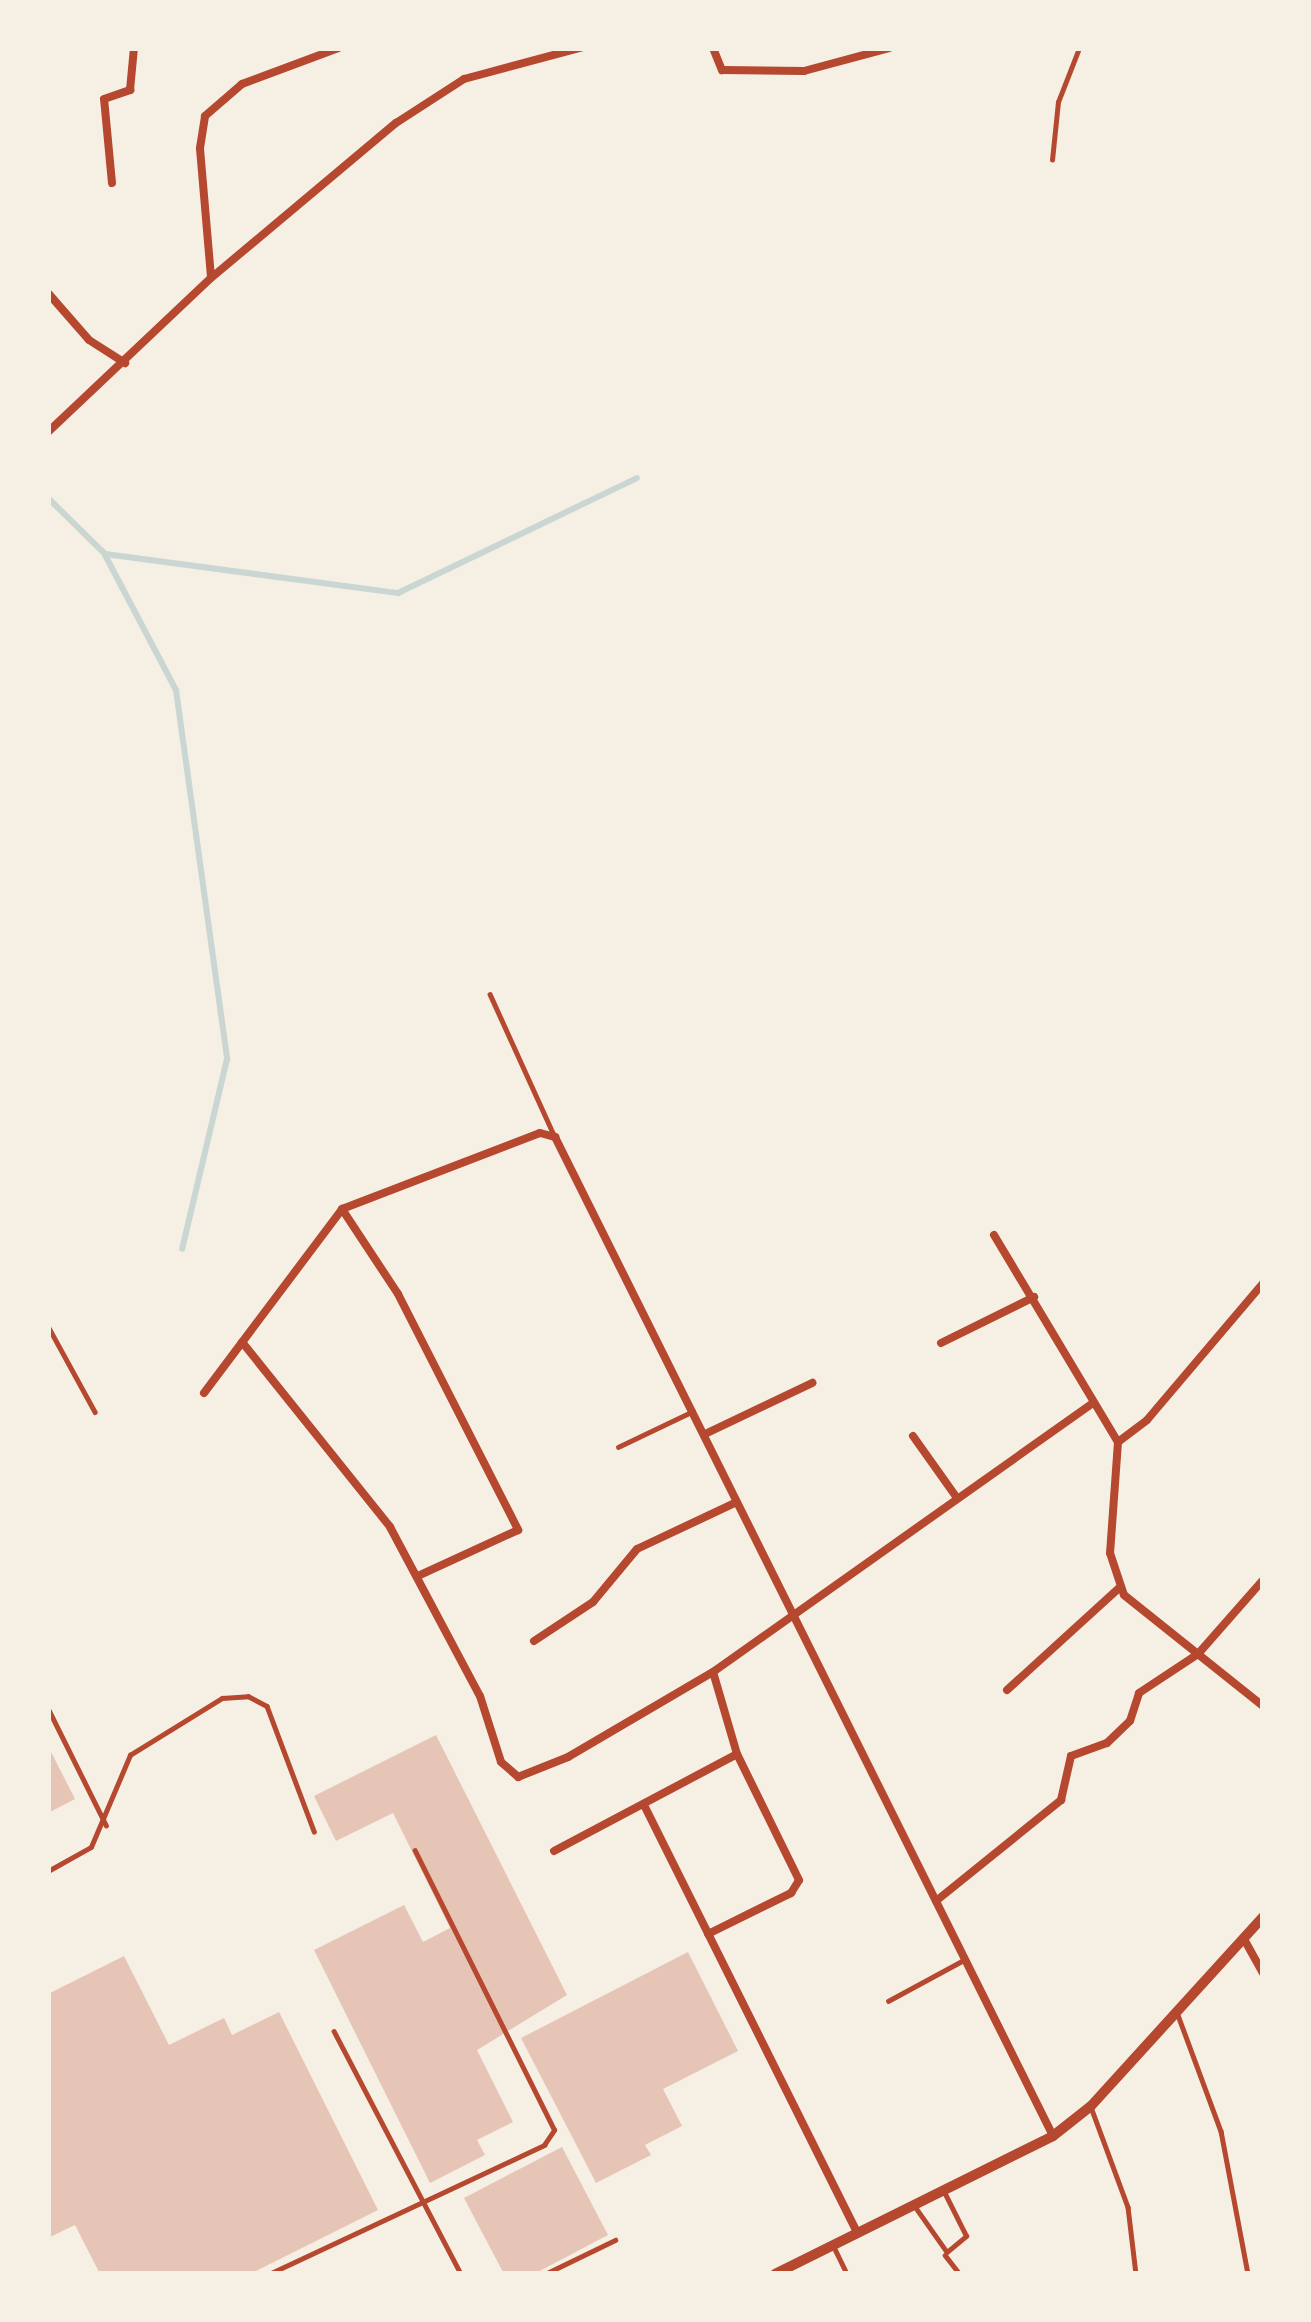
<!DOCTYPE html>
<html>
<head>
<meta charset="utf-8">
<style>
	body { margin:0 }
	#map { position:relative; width:1311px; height:2322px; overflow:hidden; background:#f6efe4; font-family:"PT Sans Narrow",sans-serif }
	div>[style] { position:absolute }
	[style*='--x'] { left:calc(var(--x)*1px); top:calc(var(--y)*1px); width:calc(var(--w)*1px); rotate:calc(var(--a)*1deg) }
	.stream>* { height:6px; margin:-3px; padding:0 3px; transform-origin:3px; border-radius:3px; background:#c9d6d2 }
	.building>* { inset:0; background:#e6c5b7 }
	.service>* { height:4.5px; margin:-2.25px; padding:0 2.25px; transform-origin:2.25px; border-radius:2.25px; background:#b5482f }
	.minor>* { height:8px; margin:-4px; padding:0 4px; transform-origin:4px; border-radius:4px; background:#b5482f }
	.secondary>* { height:10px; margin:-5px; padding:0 5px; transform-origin:5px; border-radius:5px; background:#b5482f }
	span { translate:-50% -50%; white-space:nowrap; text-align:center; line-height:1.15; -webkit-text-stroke:9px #f6efe4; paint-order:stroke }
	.frame { position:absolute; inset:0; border:51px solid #f6efe4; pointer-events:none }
</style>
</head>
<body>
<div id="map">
	<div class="stream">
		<div style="--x:48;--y:498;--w:78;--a:44.5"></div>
		<div style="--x:104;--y:553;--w:155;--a:62.3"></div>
		<div style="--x:176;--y:690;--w:373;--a:82.1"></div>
		<div style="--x:227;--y:1059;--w:195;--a:103.3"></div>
		<div style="--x:105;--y:554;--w:296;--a:7.6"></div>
		<div style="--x:398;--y:593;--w:265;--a:-25.7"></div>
	</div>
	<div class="building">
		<div style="clip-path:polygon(436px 1735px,567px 1995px,477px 2050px,513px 2122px,477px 2140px,485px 2155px,430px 2183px,314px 1950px,404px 1905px,423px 1942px,450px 1928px,393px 1813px,336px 1841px,314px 1796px)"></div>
		<div style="clip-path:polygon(48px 1746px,75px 1799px,48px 1813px)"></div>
		<div style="clip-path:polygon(688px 1952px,738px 2051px,663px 2089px,682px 2126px,645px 2145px,651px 2155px,596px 2183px,521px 2038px)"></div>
		<div style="clip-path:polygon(124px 1956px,169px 2045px,224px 2018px,232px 2035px,279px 2012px,378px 2210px,250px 2274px,100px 2274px,75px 2225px,48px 2238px,48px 1994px)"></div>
		<div style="clip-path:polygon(562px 2147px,608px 2235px,534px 2274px,504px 2274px,464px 2198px)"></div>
	</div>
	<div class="service">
		<div style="--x:1052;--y:160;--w:58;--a:-84.1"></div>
		<div style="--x:1058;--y:102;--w:58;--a:-68.7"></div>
		<div style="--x:490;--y:994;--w:157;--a:65.6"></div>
		<div style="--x:48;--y:1326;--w:98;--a:61.3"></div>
		<div style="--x:618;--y:1447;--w:83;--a:-25.6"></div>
		<div style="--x:48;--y:1708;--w:131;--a:63.6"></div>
		<div style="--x:48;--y:1871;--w:49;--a:-29.2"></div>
		<div style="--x:91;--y:1847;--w:100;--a:-67"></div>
		<div style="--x:130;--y:1755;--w:108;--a:-31.8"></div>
		<div style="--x:222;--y:1698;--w:26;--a:-4"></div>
		<div style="--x:248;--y:1696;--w:21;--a:28"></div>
		<div style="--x:267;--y:1706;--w:134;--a:69.4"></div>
		<div style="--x:888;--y:2001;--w:84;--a:-28.4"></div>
		<div style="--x:1178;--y:2015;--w:124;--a:69.7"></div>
		<div style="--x:1221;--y:2131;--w:146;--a:79.3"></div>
		<div style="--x:334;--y:2031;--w:274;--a:62.4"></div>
		<div style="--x:1091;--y:2107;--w:107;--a:69.7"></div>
		<div style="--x:1128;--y:2207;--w:67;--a:83.2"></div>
		<div style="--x:914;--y:2205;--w:57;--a:54.9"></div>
		<div style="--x:947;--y:2252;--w:25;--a:-40"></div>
		<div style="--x:966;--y:2236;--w:51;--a:-116.6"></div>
		<div style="--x:834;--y:2247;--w:30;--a:64"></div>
		<div style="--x:945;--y:2255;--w:24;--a:52"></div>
		<div style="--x:269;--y:2274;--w:304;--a:-25.1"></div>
		<div style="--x:544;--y:2145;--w:18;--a:-56"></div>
		<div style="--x:554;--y:2130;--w:312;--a:-116.5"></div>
		<div style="--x:545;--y:2274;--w:78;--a:-25.9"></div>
	</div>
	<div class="minor">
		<div style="--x:713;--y:48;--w:24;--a:68"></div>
		<div style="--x:722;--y:70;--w:82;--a:0.7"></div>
		<div style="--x:804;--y:71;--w:88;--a:-15.1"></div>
		<div style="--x:112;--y:183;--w:84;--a:-95.4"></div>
		<div style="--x:104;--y:99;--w:28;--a:-19"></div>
		<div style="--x:130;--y:90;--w:42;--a:-84.6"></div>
		<div style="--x:211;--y:277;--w:129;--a:-94.9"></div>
		<div style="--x:200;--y:148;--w:32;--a:-81"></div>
		<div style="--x:205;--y:116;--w:49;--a:-40.9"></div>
		<div style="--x:242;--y:84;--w:103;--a:-20.4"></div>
		<div style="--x:48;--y:293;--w:62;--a:48.9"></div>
		<div style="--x:89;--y:340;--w:43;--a:32.6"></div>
		<div style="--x:48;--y:432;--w:224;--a:-43.4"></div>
		<div style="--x:211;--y:278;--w:241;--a:-40"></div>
		<div style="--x:396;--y:123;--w:81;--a:-32.9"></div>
		<div style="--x:464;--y:79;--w:120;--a:-15"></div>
		<div style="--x:342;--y:1209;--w:102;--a:56.6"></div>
		<div style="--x:398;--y:1294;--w:265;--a:63"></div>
		<div style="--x:518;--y:1530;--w:110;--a:155.3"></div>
		<div style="--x:994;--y:1235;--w:241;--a:59.1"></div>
		<div style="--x:1118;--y:1442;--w:111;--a:94.1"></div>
		<div style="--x:1110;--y:1553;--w:44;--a:71.6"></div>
		<div style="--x:1124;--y:1595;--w:178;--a:38.6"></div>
		<div style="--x:242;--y:1342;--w:237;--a:51.3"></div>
		<div style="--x:390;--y:1527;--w:191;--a:62"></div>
		<div style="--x:480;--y:1696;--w:69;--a:72.3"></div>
		<div style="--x:501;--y:1762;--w:23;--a:41"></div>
		<div style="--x:518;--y:1777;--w:54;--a:-21.8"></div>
		<div style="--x:568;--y:1757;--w:168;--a:-30.4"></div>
		<div style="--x:713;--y:1672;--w:466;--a:-35.3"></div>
		<div style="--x:941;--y:1343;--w:104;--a:-26.3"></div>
		<div style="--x:204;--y:1393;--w:230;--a:-53.1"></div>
		<div style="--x:342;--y:1209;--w:212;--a:-21"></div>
		<div style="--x:540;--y:1133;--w:16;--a:15"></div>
		<div style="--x:555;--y:1137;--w:1116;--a:63.5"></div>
		<div style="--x:705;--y:1434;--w:119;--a:-25.5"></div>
		<div style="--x:913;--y:1436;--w:76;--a:54.6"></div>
		<div style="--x:1118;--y:1442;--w:36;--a:-37"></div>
		<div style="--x:1147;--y:1420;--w:180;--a:-49.7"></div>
		<div style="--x:534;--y:1641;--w:71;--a:-33.5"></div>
		<div style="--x:593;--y:1602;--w:69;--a:-50.3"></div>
		<div style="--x:637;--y:1549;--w:110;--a:-25.2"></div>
		<div style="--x:1007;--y:1690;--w:153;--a:-42.3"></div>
		<div style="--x:644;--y:1805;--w:477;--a:63.5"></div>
		<div style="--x:554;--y:1851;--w:207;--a:-27.9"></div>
		<div style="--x:936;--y:1901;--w:161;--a:-38.9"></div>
		<div style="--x:1061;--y:1800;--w:45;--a:-77.2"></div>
		<div style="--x:1071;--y:1756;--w:38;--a:-20"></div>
		<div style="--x:1107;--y:1743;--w:32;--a:-44"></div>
		<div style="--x:1130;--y:1721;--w:29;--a:-72"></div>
		<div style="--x:1139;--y:1693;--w:71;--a:-33.5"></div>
		<div style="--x:1198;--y:1654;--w:98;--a:-48.7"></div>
		<div style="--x:708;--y:1934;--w:93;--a:-26.3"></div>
		<div style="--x:791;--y:1893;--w:15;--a:-58"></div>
		<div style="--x:799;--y:1880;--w:140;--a:-116.2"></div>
		<div style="--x:737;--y:1754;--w:85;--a:-106.3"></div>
		<div style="--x:1244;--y:1939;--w:39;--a:61"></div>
	</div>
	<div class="secondary">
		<div style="--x:775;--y:2274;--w:310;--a:-26.4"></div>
		<div style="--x:1053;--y:2136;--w:48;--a:-38.3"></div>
		<div style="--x:1091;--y:2106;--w:256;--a:-47.7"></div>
	</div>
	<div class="frame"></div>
</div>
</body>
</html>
